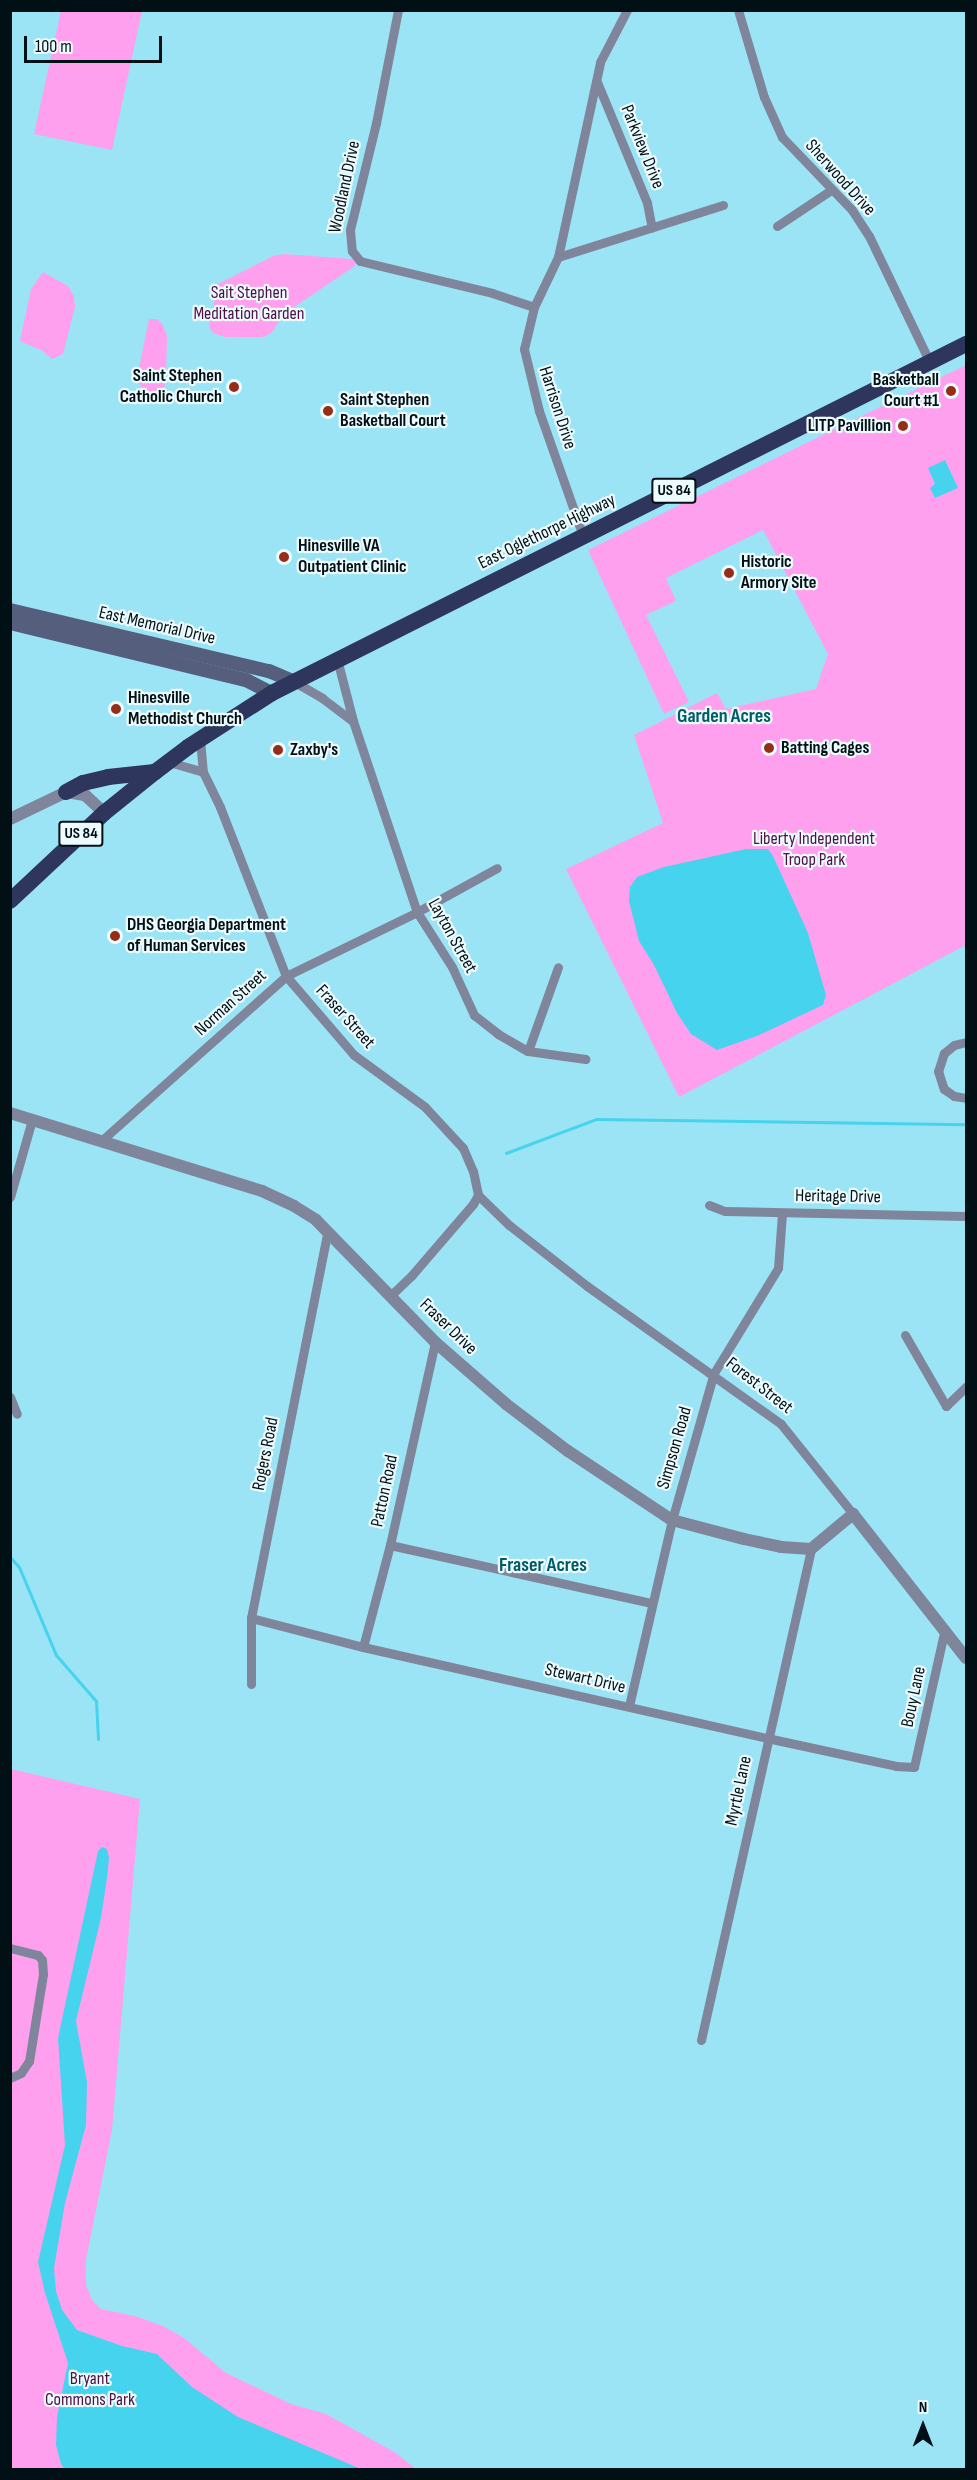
<!DOCTYPE html>
<html>
<head>
<meta charset="utf-8">
<style>
	body { margin:0 }
	#map { position:relative; width:977px; height:2480px; overflow:hidden; background:#9be4f5; font-family:"Sofia Sans Condensed",sans-serif }
	div>[style] { position:absolute }
	[style*='--x'] { left:calc(var(--x)*1px); top:calc(var(--y)*1px); width:calc(var(--w)*1px); rotate:calc(var(--a)*1deg) }
	.green>* { inset:0; background:#fea0ee }
	.water>* { inset:0; background:#46d3ee }
	.stream>* { height:3px; margin:-1.5px; padding:0 1.5px; transform-origin:1.5px; border-radius:1.5px; background:#46d3ee }
	.minor>* { height:9px; margin:-4.5px; padding:0 4.5px; transform-origin:4.5px; border-radius:4.5px; background:#7f859b }
	.tertiary>* { height:12px; margin:-6px; padding:0 6px; transform-origin:6px; border-radius:6px; background:#7f859b }
	.secondary>* { height:14px; margin:-7px; padding:0 7px; transform-origin:7px; border-radius:7px; background:#565e7d }
	.trunk>* { height:16px; margin:-8px; padding:0 8px; transform-origin:8px; border-radius:8px; background:#2e365e }
	.dots>* { width:16px; height:16px; translate:-50% -50%; box-sizing:border-box; border:3px solid #edfbfe; border-radius:50% }
	span { translate:-50% -50%; white-space:nowrap; text-align:center; line-height:1.15; -webkit-text-stroke:4.5px #edfbfe; paint-order:stroke }
	.shield-label span { padding:2px 4px; background:#edfbfe; border:2px solid; border-radius:4px; -webkit-text-stroke-width:0 }
	.shield-label { font-size:16px; color:#001014; font-weight:700 }
	.street-label { font-size:18px; color:#001014 }
	.park-label { font-size:18px; color:#4b1044 }
	.poi-label { font-size:18px; color:#001014; font-weight:700 }
	.right { translate:-100% -50%; text-align:right }
	.left { translate:0 -50%; text-align:left }
	.neighbourhood-label { font-size:20px; color:#005b69; font-weight:700 }
	.frame { position:absolute; inset:0; border:12px solid #001014; pointer-events:none }
	.north { position:absolute; left:893px; top:2396px; width:60px; height:60px; -webkit-text-stroke:4px #edfbfe; paint-order:stroke; rotate:0deg; font-size:16px; font-weight:700; line-height:24px; text-align:center; color:#001014 }
	.north::after { content:''; display:block; margin:auto; width:21px; height:27px; background:#001014; clip-path:polygon(50% 0,100% 100%,50% 72%,0 100%) }
	.scale { position:absolute; left:24px; top:36px; width:138px; height:27px; box-sizing:border-box; border:3px solid #001014; border-top:0; padding-left:8px; font-size:18px; line-height:21px; white-space:nowrap; color:#001014; -webkit-text-stroke:4px #edfbfe; paint-order:stroke }
</style>
</head>
<body>
<div id="map">
	<div class="green">
		<div style="clip-path:polygon(61px 11px,142px 11px,112px 150px,34px 134px)"></div>
		<div style="clip-path:polygon(284px 254px,352px 259px,356px 262px,355px 266px,285px 313px,272px 332px,264px 337px,225px 337px,213px 333px,209px 327px,218px 284px,273px 256px)"></div>
		<div style="clip-path:polygon(43px 272px,68px 286px,74px 296px,75px 307px,63px 354px,52px 359px,41px 350px,20px 341px,31px 289px)"></div>
		<div style="clip-path:polygon(149px 319px,157px 319px,163px 325px,167px 336px,166px 377px,164px 390px,159px 397px,145px 394px,137px 378px)"></div>
		<div style="clip-path:polygon(966px 365px,966px 945px,679px 1097px,566px 869px,663px 823px,634px 735px,717px 693px,726px 709px,816px 689px,828px 654px,763px 530px,666px 578px,676px 601px,646px 615px,689px 702px,664px 714px,588px 550px)"></div>
		<div style="clip-path:polygon(11px 1769px,140px 1799px,112px 2130px,86px 2260px,86px 2285px,92px 2300px,101px 2309px,135px 2316px,163px 2326px,184px 2338px,226px 2373px,291px 2404px,326px 2414px,396px 2453px,416px 2469px,11px 2469px)"></div>
	</div>
	<div class="water">
		<div style="clip-path:polygon(945px 460px,958px 488px,935px 498px,930px 488px,935px 484px,928px 468px)"></div>
		<div style="clip-path:polygon(746px 849px,768px 849px,773px 856px,808px 933px,826px 995px,823px 1005px,757px 1036px,717px 1050px,691px 1034px,677px 1013px,654px 965px,639px 941px,629px 901px,630px 887px,637px 877px,664px 867px)"></div>
		<div style="clip-path:polygon(102px 1847px,107px 1849px,109px 1858px,107px 1878px,101px 1918px,76px 2021px,87px 2082px,86px 2125px,65px 2203px,54px 2268px,56px 2291px,62px 2310px,77px 2330px,122px 2346px,157px 2354px,192px 2387px,238px 2417px,361px 2469px,65px 2470px,61px 2464px,56px 2445px,57px 2417px,68px 2363px,45px 2293px,38px 2262px,65px 2145px,58px 2038px,98px 1851px)"></div>
	</div>
	<div class="stream">
		<div style="--x:506;--y:1153;--w:96;--a:-20.7"></div>
		<div style="--x:596;--y:1119;--w:370;--a:0.8"></div>
		<div style="--x:10;--y:1557;--w:13;--a:48"></div>
		<div style="--x:19;--y:1567;--w:95;--a:67.2"></div>
		<div style="--x:56;--y:1655;--w:61;--a:49"></div>
		<div style="--x:96;--y:1701;--w:38;--a:87"></div>
	</div>
	<div class="minor">
		<div style="--x:398;--y:10;--w:115;--a:101"></div>
		<div style="--x:376;--y:123;--w:110;--a:103.7"></div>
		<div style="--x:350;--y:230;--w:21;--a:85"></div>
		<div style="--x:352;--y:251;--w:13;--a:51"></div>
		<div style="--x:360;--y:261;--w:136;--a:13.6"></div>
		<div style="--x:492;--y:293;--w:44;--a:18.4"></div>
		<div style="--x:738;--y:10;--w:91;--a:73.4"></div>
		<div style="--x:764;--y:97;--w:44;--a:65.8"></div>
		<div style="--x:782;--y:137;--w:101;--a:46.2"></div>
		<div style="--x:852;--y:210;--w:31;--a:57"></div>
		<div style="--x:869;--y:236;--w:141;--a:64.3"></div>
		<div style="--x:597;--y:82;--w:131;--a:67.5"></div>
		<div style="--x:647;--y:203;--w:25;--a:79"></div>
		<div style="--x:777;--y:226;--w:65;--a:-33.7"></div>
		<div style="--x:558;--y:257;--w:173;--a:-17.5"></div>
		<div style="--x:583;--y:536;--w:133;--a:-109.4"></div>
		<div style="--x:539;--y:411;--w:64;--a:-103.6"></div>
		<div style="--x:524;--y:349;--w:43;--a:-76.6"></div>
		<div style="--x:534;--y:307;--w:55;--a:-64.4"></div>
		<div style="--x:558;--y:257;--w:199;--a:-77.8"></div>
		<div style="--x:600;--y:62;--w:59;--a:-62.6"></div>
		<div style="--x:337;--y:659;--w:64;--a:75.5"></div>
		<div style="--x:353;--y:721;--w:201;--a:71.5"></div>
		<div style="--x:417;--y:912;--w:65;--a:57.5"></div>
		<div style="--x:452;--y:967;--w:53;--a:65.4"></div>
		<div style="--x:474;--y:1015;--w:31;--a:38"></div>
		<div style="--x:498;--y:1034;--w:34;--a:30"></div>
		<div style="--x:528;--y:1051;--w:58;--a:8"></div>
		<div style="--x:293;--y:681;--w:34;--a:30"></div>
		<div style="--x:322;--y:698;--w:39;--a:37"></div>
		<div style="--x:200;--y:739;--w:33;--a:85"></div>
		<div style="--x:203;--y:772;--w:39;--a:64"></div>
		<div style="--x:220;--y:807;--w:181;--a:68.7"></div>
		<div style="--x:286;--y:976;--w:104;--a:49.3"></div>
		<div style="--x:354;--y:1055;--w:88;--a:36.2"></div>
		<div style="--x:425;--y:1107;--w:56;--a:47.2"></div>
		<div style="--x:463;--y:1148;--w:25;--a:67"></div>
		<div style="--x:473;--y:1171;--w:25;--a:78"></div>
		<div style="--x:478;--y:1195;--w:10;--a:119"></div>
		<div style="--x:473;--y:1204;--w:94;--a:130.7"></div>
		<div style="--x:412;--y:1275;--w:30;--a:136"></div>
		<div style="--x:169;--y:762;--w:35;--a:16"></div>
		<div style="--x:966;--y:1042;--w:12;--a:166"></div>
		<div style="--x:954;--y:1045;--w:13;--a:141"></div>
		<div style="--x:944;--y:1053;--w:19;--a:108"></div>
		<div style="--x:938;--y:1071;--w:19;--a:72"></div>
		<div style="--x:944;--y:1089;--w:12;--a:35"></div>
		<div style="--x:954;--y:1096;--w:12;--a:9"></div>
		<div style="--x:528;--y:1051;--w:89;--a:-70.3"></div>
		<div style="--x:101;--y:1141;--w:248;--a:-41.7"></div>
		<div style="--x:286;--y:976;--w:146;--a:-26"></div>
		<div style="--x:417;--y:912;--w:91;--a:-28.8"></div>
		<div style="--x:478;--y:1195;--w:43;--a:44.1"></div>
		<div style="--x:509;--y:1225;--w:99;--a:38"></div>
		<div style="--x:587;--y:1286;--w:238;--a:35.4"></div>
		<div style="--x:781;--y:1424;--w:115;--a:51.3"></div>
		<div style="--x:10;--y:1197;--w:80;--a:-74.1"></div>
		<div style="--x:709;--y:1205;--w:17;--a:21"></div>
		<div style="--x:725;--y:1211;--w:241;--a:1.2"></div>
		<div style="--x:905;--y:1335;--w:82;--a:60"></div>
		<div style="--x:946;--y:1406;--w:28;--a:-44"></div>
		<div style="--x:10;--y:1397;--w:18;--a:68"></div>
		<div style="--x:390;--y:1545;--w:267;--a:12.5"></div>
		<div style="--x:251;--y:1618;--w:116;--a:14.5"></div>
		<div style="--x:363;--y:1647;--w:414;--a:12.7"></div>
		<div style="--x:767;--y:1738;--w:132;--a:12.2"></div>
		<div style="--x:896;--y:1766;--w:18;--a:3"></div>
		<div style="--x:914;--y:1767;--w:137;--a:-77.4"></div>
		<div style="--x:363;--y:1647;--w:106;--a:-75.2"></div>
		<div style="--x:390;--y:1545;--w:208;--a:-77.5"></div>
		<div style="--x:251;--y:1684;--w:66;--a:-90"></div>
		<div style="--x:251;--y:1618;--w:392;--a:-78.8"></div>
		<div style="--x:629;--y:1706;--w:191;--a:-77"></div>
		<div style="--x:672;--y:1520;--w:153;--a:-74.1"></div>
		<div style="--x:714;--y:1373;--w:123;--a:-58.6"></div>
		<div style="--x:778;--y:1268;--w:55;--a:-85.8"></div>
		<div style="--x:10;--y:1948;--w:29;--a:14"></div>
		<div style="--x:38;--y:1955;--w:6;--a:51"></div>
		<div style="--x:42;--y:1960;--w:14;--a:86"></div>
		<div style="--x:43;--y:1974;--w:88;--a:99.1"></div>
		<div style="--x:29;--y:2061;--w:14;--a:124"></div>
		<div style="--x:21;--y:2073;--w:12;--a:156"></div>
		<div style="--x:701;--y:2040;--w:503;--a:-77.37"></div>
	</div>
	<div class="tertiary">
		<div style="--x:10;--y:819;--w:62;--a:-25.7"></div>
		<div style="--x:66;--y:792;--w:19;--a:9"></div>
		<div style="--x:85;--y:795;--w:26;--a:43"></div>
		<div style="--x:10;--y:1113;--w:264;--a:17.2"></div>
		<div style="--x:262;--y:1191;--w:35;--a:25"></div>
		<div style="--x:294;--y:1206;--w:26;--a:32"></div>
		<div style="--x:316;--y:1220;--w:170;--a:45.7"></div>
		<div style="--x:435;--y:1342;--w:94;--a:41.1"></div>
		<div style="--x:506;--y:1404;--w:78;--a:37.2"></div>
		<div style="--x:568;--y:1451;--w:125;--a:33.6"></div>
		<div style="--x:672;--y:1520;--w:74;--a:14.8"></div>
		<div style="--x:744;--y:1539;--w:38;--a:12"></div>
		<div style="--x:781;--y:1547;--w:30;--a:4"></div>
		<div style="--x:811;--y:1549;--w:55;--a:-39.8"></div>
		<div style="--x:853;--y:1514;--w:183;--a:51.9"></div>
	</div>
	<div class="secondary">
		<div style="--x:10;--y:610;--w:266;--a:13.3"></div>
		<div style="--x:269;--y:671;--w:26;--a:23"></div>
		<div style="--x:10;--y:623;--w:243;--a:13.6"></div>
		<div style="--x:246;--y:680;--w:29;--a:27"></div>
	</div>
	<div class="trunk">
		<div style="--x:66;--y:792;--w:19;--a:-28"></div>
		<div style="--x:83;--y:783;--w:26;--a:-13"></div>
		<div style="--x:108;--y:777;--w:47;--a:-6.1"></div>
		<div style="--x:10;--y:901;--w:129;--a:-43.1"></div>
		<div style="--x:104;--y:813;--w:65;--a:-38.8"></div>
		<div style="--x:155;--y:772;--w:41;--a:-37.1"></div>
		<div style="--x:188;--y:747;--w:100;--a:-32.7"></div>
		<div style="--x:272;--y:693;--w:777;--a:-26.7"></div>
	</div>
	<div class="dots">
		<div style="left:234px;top:387px;background:#962d18"></div>
		<div style="left:951px;top:391px;background:#962d18"></div>
		<div style="left:328px;top:411px;background:#962d18"></div>
		<div style="left:903px;top:426px;background:#962d18"></div>
		<div style="left:284px;top:557px;background:#962d18"></div>
		<div style="left:729px;top:573px;background:#962d18"></div>
		<div style="left:116px;top:709px;background:#962d18"></div>
		<div style="left:769px;top:748px;background:#962d18"></div>
		<div style="left:278px;top:750px;background:#962d18"></div>
		<div style="left:115px;top:936px;background:#962d18"></div>
	</div>
	<div class="shield-label">
		<span style="left:674px;top:491px">US 84</span>
		<span style="left:81px;top:834px">US 84</span>
	</div>
	<div class="street-label">
		<span style="left:642px;top:147px;rotate:68deg">Parkview Drive</span>
		<span style="left:840px;top:178px;rotate:48deg">Sherwood Drive</span>
		<span style="left:345px;top:187px;rotate:-78deg">Woodland Drive</span>
		<span style="left:557px;top:408px;rotate:72deg">Harrison Drive</span>
		<span style="left:547px;top:532px;rotate:-26deg">East Oglethorpe Highway</span>
		<span style="left:157px;top:626px;rotate:13deg">East Memorial Drive</span>
		<span style="left:452px;top:936px;rotate:61deg">Layton Street</span>
		<span style="left:231px;top:1003px;rotate:-42deg">Norman Street</span>
		<span style="left:345px;top:1017px;rotate:48deg">Fraser Street</span>
		<span style="left:838px;top:1197px;rotate:1deg">Heritage Drive</span>
		<span style="left:448px;top:1327px;rotate:44deg">Fraser Drive</span>
		<span style="left:759px;top:1386px;rotate:38deg">Forest Street</span>
		<span style="left:675px;top:1448px;rotate:-74deg">Simpson Road</span>
		<span style="left:266px;top:1454px;rotate:-79deg">Rogers Road</span>
		<span style="left:385px;top:1491px;rotate:-78deg">Patton Road</span>
		<span style="left:585px;top:1679px;rotate:13deg">Stewart Drive</span>
		<span style="left:914px;top:1697px;rotate:-78deg">Bouy Lane</span>
		<span style="left:739px;top:1791px;rotate:-78deg">Myrtle Lane</span>
	</div>
	<div class="park-label">
		<span style="left:249px;top:304px">Sait Stephen<br>Meditation Garden</span>
		<span style="left:814px;top:850px">Liberty Independent<br>Troop Park</span>
		<span style="left:90px;top:2390px">Bryant<br>Commons Park</span>
	</div>
	<div class="poi-label">
		<span class="right" style="left:222px;top:387px">Saint Stephen<br>Catholic Church</span>
		<span class="right" style="left:939px;top:391px">Basketball<br>Court #1</span>
		<span class="left" style="left:340px;top:411px">Saint Stephen<br>Basketball Court</span>
		<span class="right" style="left:891px;top:426px">LITP Pavillion</span>
		<span class="left" style="left:298px;top:557px">Hinesville VA<br>Outpatient Clinic</span>
		<span class="left" style="left:741px;top:573px">Historic<br>Armory Site</span>
		<span class="left" style="left:128px;top:709px">Hinesville<br>Methodist Church</span>
		<span class="left" style="left:781px;top:748px">Batting Cages</span>
		<span class="left" style="left:290px;top:750px">Zaxby's</span>
		<span class="left" style="left:127px;top:936px">DHS Georgia Department<br>of Human Services</span>
	</div>
	<div class="neighbourhood-label">
		<span style="left:724px;top:716px">Garden Acres</span>
		<span style="left:543px;top:1565px">Fraser Acres</span>
	</div>
	<div class="frame"></div>
	<div class="north">N</div>
	<div class="scale">100 m</div>
</div>
</body>
</html>
